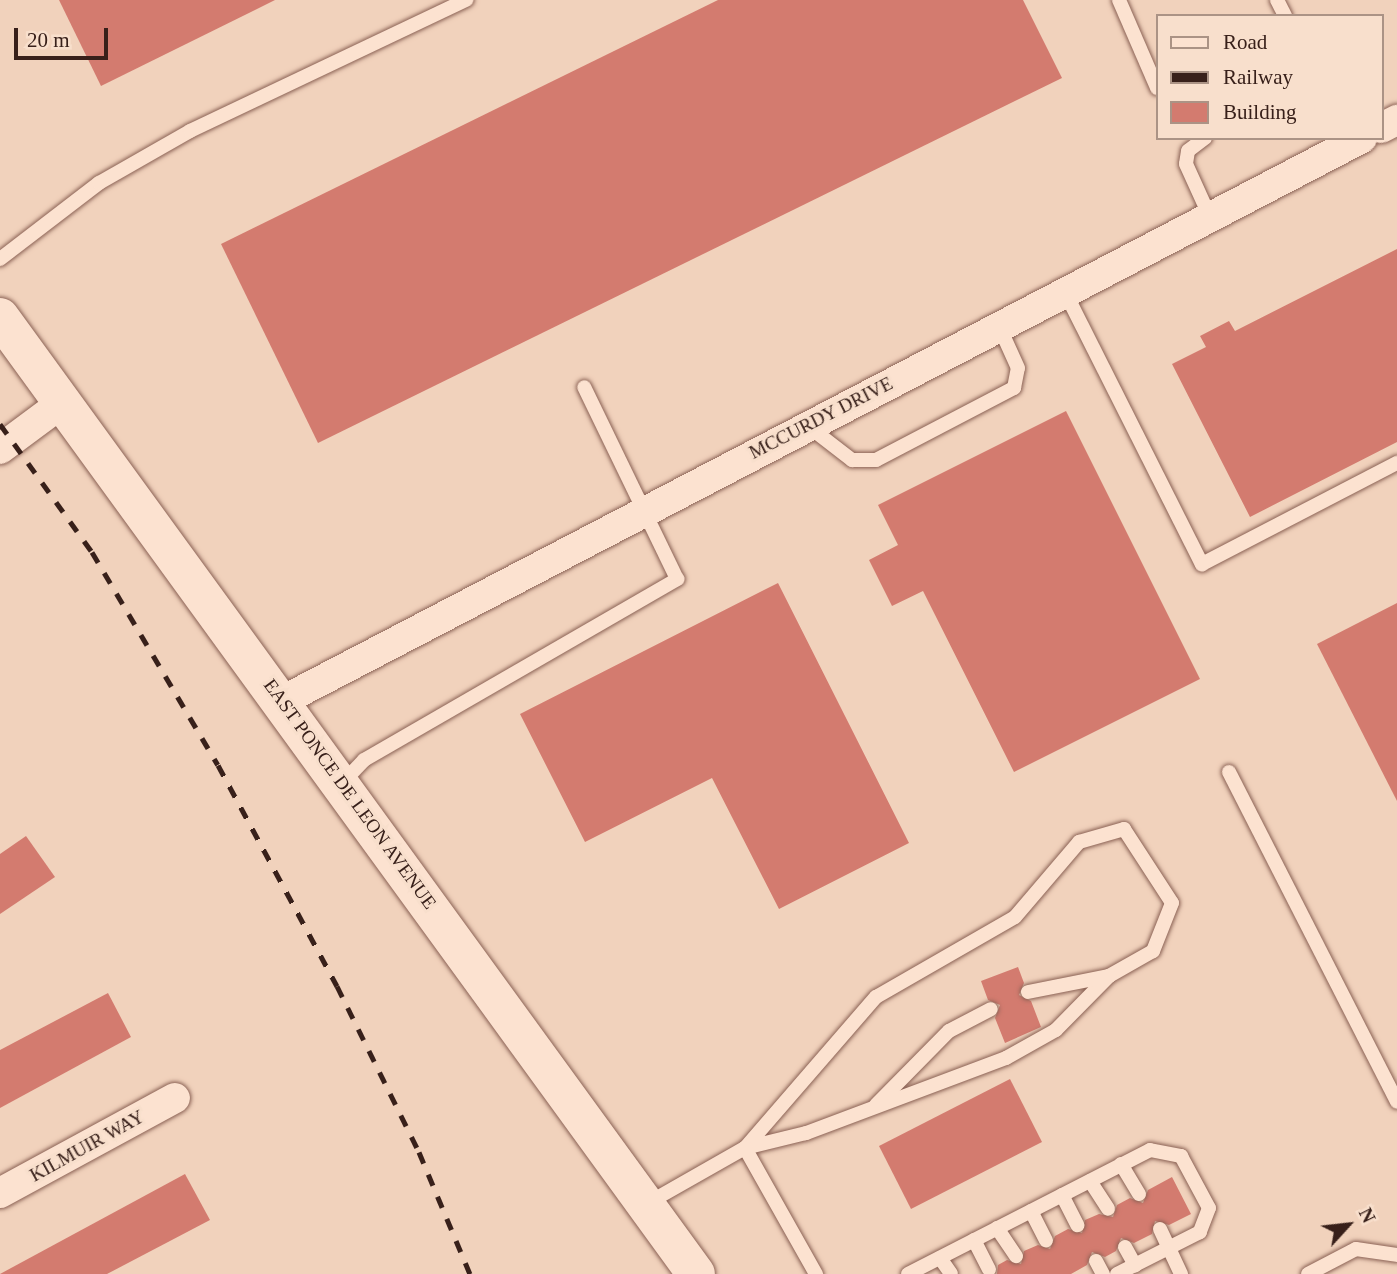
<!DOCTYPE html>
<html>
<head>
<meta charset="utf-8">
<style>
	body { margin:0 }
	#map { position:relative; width:1397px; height:1274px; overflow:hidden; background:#f1d2bc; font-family:Georgia,serif }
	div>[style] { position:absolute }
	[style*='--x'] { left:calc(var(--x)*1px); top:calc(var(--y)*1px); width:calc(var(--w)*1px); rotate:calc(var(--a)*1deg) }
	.building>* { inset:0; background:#d37b6f }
	.roads { filter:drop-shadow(0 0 2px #8a6154) drop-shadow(0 0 2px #8a6154) }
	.lane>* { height:14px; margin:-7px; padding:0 7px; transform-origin:7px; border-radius:7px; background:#fce2d0 }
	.street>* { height:30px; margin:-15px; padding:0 15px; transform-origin:15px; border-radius:15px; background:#fce2d0 }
	.secondary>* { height:38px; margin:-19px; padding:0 19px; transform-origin:19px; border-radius:19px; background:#fce2d0 }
	.rail>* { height:5px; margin-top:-2.5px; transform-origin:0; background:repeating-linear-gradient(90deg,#38201a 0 12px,transparent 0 24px) }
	span { translate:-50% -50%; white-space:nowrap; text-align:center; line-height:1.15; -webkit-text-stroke:6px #f8dfcc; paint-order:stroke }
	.street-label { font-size:19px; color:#38201a }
	.legend { position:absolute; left:1156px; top:14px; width:228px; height:126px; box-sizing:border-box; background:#f8dfcc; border:2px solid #ab9385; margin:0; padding:9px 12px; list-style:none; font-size:21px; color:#38201a }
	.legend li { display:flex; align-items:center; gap:14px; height:35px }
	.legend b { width:35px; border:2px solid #ab9385 }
	.north { position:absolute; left:1313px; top:1190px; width:70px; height:70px; -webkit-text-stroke:5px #f8dfcc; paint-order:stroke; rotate:63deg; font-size:19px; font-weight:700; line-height:28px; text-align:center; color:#38201a }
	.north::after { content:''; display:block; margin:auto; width:24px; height:32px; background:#38201a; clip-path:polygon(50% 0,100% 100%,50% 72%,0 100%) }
	.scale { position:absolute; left:14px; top:28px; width:94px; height:32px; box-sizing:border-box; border:4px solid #38201a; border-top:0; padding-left:9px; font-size:21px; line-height:24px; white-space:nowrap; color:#38201a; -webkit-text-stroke:5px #f8dfcc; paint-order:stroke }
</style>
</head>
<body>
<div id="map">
	<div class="building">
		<div style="clip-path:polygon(59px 0,275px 0,101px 86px)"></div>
		<div style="clip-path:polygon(718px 0,1023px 0,1062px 78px,318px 443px,221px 244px)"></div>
		<div style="clip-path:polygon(1397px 249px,1397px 442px,1250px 517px,1172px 364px,1206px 347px,1200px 336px,1229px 321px,1235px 331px)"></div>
		<div style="clip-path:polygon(1066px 411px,1200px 679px,1014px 772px,923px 591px,892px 606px,869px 560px,898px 545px,878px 505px)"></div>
		<div style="clip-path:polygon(778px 583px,909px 843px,779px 909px,712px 778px,585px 842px,520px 714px)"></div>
		<div style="clip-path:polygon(1397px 603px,1397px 801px,1317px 644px)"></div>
		<div style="clip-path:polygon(26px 836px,55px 877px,0 914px,0 854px)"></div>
		<div style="clip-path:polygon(1018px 967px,1024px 983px,1019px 995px,1031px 1001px,1041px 1027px,1005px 1043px,995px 1018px,1000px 1005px,988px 1000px,981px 981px)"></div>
		<div style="clip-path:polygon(108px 993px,131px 1037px,0 1108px,0 1050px)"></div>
		<div style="clip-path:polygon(1010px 1079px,1042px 1142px,911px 1209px,879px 1146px)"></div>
		<div style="clip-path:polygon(185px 1174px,210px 1220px,107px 1274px,0 1274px)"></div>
		<div style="clip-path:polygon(1172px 1177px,1191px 1214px,1169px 1225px,1155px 1221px,1152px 1234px,1134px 1243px,1121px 1238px,1116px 1251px,1105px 1257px,1092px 1252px,1087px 1265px,1071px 1274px,997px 1274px,998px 1265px,1007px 1260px,1021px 1264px,1024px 1251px,1038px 1245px,1050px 1249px,1055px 1236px,1068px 1229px,1082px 1233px,1085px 1220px,1099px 1214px,1113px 1217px,1117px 1205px,1130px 1198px,1143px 1203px,1148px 1190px)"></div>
	</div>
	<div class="roads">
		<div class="lane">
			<div style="--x:1119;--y:0;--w:96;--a:66.6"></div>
			<div style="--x:1277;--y:0;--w:18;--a:63"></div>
			<div style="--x:1205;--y:138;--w:21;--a:143"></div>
			<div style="--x:1188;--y:151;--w:13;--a:99"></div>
			<div style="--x:1186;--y:164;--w:58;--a:65.6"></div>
			<div style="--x:0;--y:259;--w:125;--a:-37.5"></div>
			<div style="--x:99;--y:183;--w:105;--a:-29.7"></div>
			<div style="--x:190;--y:131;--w:306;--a:-25.4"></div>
			<div style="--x:1065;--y:292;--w:305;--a:63.3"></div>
			<div style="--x:1202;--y:564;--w:220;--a:-27.4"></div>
			<div style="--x:808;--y:426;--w:56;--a:37.7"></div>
			<div style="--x:852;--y:460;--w:24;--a:0"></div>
			<div style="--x:876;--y:460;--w:156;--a:-27.6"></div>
			<div style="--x:1014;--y:388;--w:20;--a:-79"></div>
			<div style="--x:1018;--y:368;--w:46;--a:-114.3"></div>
			<div style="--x:1229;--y:772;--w:370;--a:63"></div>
			<div style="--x:342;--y:783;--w:32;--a:-46"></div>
			<div style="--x:364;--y:760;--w:362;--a:-30"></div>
			<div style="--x:677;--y:579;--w:213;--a:-115.8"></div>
			<div style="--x:1124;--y:829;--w:88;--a:57"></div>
			<div style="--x:1172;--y:903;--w:52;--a:111.6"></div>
			<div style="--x:1153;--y:951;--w:51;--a:150.4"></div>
			<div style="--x:1109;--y:976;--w:76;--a:134.5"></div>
			<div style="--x:1056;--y:1030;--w:57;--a:150.8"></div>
			<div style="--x:1006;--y:1058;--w:214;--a:159.4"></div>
			<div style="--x:806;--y:1133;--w:63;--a:166.2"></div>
			<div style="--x:745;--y:1148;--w:200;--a:-49.1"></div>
			<div style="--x:876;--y:997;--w:160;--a:-29.9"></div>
			<div style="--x:1015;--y:917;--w:99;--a:-49.5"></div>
			<div style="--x:1079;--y:842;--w:47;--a:-16.1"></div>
			<div style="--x:1028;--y:992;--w:83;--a:-11.2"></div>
			<div style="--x:876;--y:1105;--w:104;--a:-45.4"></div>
			<div style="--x:949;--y:1031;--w:47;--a:-27.6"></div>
			<div style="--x:1121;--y:1164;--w:35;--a:59"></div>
			<div style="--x:1090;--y:1181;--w:33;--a:57"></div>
			<div style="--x:1062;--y:1195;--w:34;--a:63"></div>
			<div style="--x:648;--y:1203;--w:112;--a:-29.6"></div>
			<div style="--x:745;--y:1148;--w:145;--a:60.6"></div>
			<div style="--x:1031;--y:1211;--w:33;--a:63"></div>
			<div style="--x:997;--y:1228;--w:34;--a:56"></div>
			<div style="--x:1160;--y:1229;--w:50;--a:65"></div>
			<div style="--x:974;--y:1240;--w:33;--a:63"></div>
			<div style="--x:1125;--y:1247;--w:21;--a:61"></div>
			<div style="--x:940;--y:1258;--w:19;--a:55"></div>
			<div style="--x:1096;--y:1261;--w:15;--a:62"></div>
			<div style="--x:908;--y:1274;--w:272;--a:-27.1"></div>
			<div style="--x:1150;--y:1150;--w:32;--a:11"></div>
			<div style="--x:1181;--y:1156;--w:59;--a:61.7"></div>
			<div style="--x:1209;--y:1208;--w:26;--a:111"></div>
			<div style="--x:1200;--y:1232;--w:93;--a:153.2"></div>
			<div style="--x:1308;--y:1274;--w:54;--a:-27.5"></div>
			<div style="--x:1356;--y:1249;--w:41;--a:8.3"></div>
		</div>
		<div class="street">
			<div style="--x:1381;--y:128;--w:18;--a:-27"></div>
			<div style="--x:0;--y:449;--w:77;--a:-36.6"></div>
			<div style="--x:282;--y:701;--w:1218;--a:-27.53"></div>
			<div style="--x:0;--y:1193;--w:199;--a:-28.5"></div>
		</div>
		<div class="secondary">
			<div style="--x:0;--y:317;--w:1183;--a:53.97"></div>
		</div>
	</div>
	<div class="rail">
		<div style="--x:0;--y:424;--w:158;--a:54.3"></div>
		<div style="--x:92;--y:552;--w:247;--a:59.4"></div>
		<div style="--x:218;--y:765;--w:251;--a:61.7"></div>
		<div style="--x:337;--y:986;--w:185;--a:63.7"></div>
		<div style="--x:419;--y:1152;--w:132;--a:67.3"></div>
	</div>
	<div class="street-label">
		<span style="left:821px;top:418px;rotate:-27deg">MCCURDY DRIVE</span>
		<span style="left:350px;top:794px;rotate:54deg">EAST PONCE DE LEON AVENUE</span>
		<span style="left:87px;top:1146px;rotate:-29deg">KILMUIR WAY</span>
	</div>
	<ul class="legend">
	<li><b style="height:9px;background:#fce2d0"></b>Road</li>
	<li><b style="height:9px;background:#38201a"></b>Railway</li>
	<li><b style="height:19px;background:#d37b6f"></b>Building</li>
	</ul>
	<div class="north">N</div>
	<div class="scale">20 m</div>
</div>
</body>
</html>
